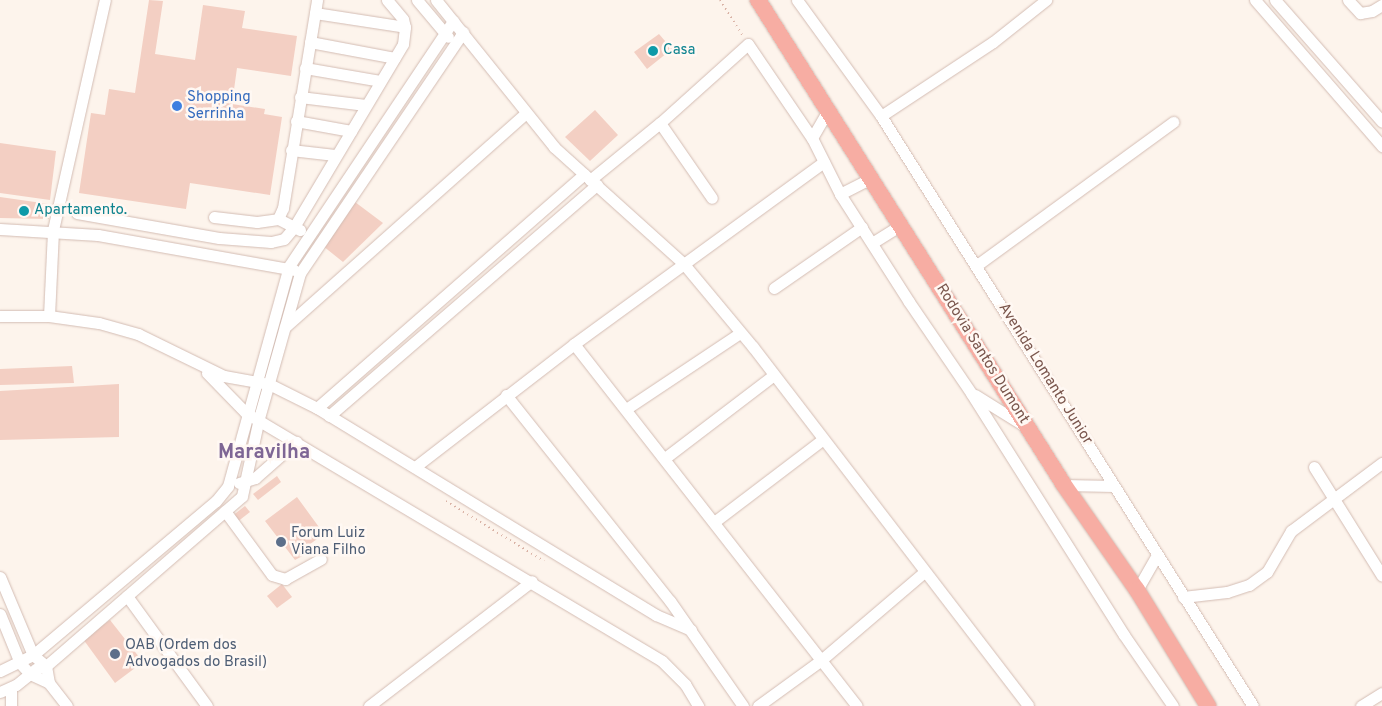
<!DOCTYPE html>
<html>
<head>
<meta charset="utf-8">
<style>
	body { margin:0 }
	#map { position:relative; width:1382px; height:706px; overflow:hidden; background:#fdf4ec; font-family:Overpass,sans-serif }
	div>[style] { position:absolute }
	[style*='--x'] { left:calc(var(--x)*1px); top:calc(var(--y)*1px); width:calc(var(--w)*1px); rotate:calc(var(--a)*1deg) }
	.building>* { inset:0; background:#f3cfc3 }
	.path>* { height:2px; margin-top:-1px; transform-origin:0; background:repeating-linear-gradient(90deg,#d9b2a5 0 1px,transparent 0 5px) }
	.roads { filter:drop-shadow(0 0 1px #d3bcb3) drop-shadow(0 0 1px #d3bcb3) }
	.minor>* { height:11px; margin:-5.5px; padding:0 5.5px; transform-origin:5.5px; border-radius:5.5px; background:#fff }
	.highway>* { height:16px; margin:-8px; padding:0 8px; transform-origin:8px; border-radius:8px; background:#f7ada3 }
	.dots>* { width:14px; height:14px; translate:-50% -50%; box-sizing:border-box; border:2px solid #fff8f3; border-radius:50% }
	span { translate:-50% -50%; white-space:nowrap; text-align:center; line-height:1.15; -webkit-text-stroke:5px #fff8f3; paint-order:stroke }
	.culture-label { font-size:15px; color:#0d838f }
	.left { translate:0 -50%; text-align:left }
	.shop-label { font-size:15px; color:#366cbe }
	.street-label { font-size:15px; color:#7a564d }
	.service-label { font-size:15px; color:#4e5e75 }
	.district-label { font-size:20px; color:#7e6695; font-weight:700 }
</style>
</head>
<body>
<div id="map">
	<div class="building">
		<div style="clip-path:polygon(149px 0,163px 1px,155px 54px,195px 60px,203px 5px,245px 11px,242px 28px,297px 36px,291px 76px,237px 68px,232px 104px,265px 109px,264px 114px,282px 117px,270px 195px,190px 183px,186px 209px,79px 193px,91px 113px,105px 115px,109px 89px,135px 93px)"></div>
		<div style="clip-path:polygon(659px 34px,672px 49px,647px 69px,634px 52px)"></div>
		<div style="clip-path:polygon(595px 110px,618px 135px,590px 161px,565px 137px)"></div>
		<div style="clip-path:polygon(0 143px,56px 151px,50px 200px,0 193px)"></div>
		<div style="clip-path:polygon(0 197px,49px 204px,49px 219px,0 218px)"></div>
		<div style="clip-path:polygon(355px 202px,383px 223px,343px 262px,323px 246px)"></div>
		<div style="clip-path:polygon(72px 366px,74px 383px,0 385px,0 369px)"></div>
		<div style="clip-path:polygon(119px 384px,119px 437px,0 440px,0 391px)"></div>
		<div style="clip-path:polygon(277px 476px,281px 482px,258px 500px,253px 494px)"></div>
		<div style="clip-path:polygon(297px 497px,324px 534px,306px 547px,310px 552px,295px 560px,265px 521px)"></div>
		<div style="clip-path:polygon(245px 506px,250px 512px,232px 526px,227px 520px)"></div>
		<div style="clip-path:polygon(282px 584px,292px 597px,277px 608px,267px 596px)"></div>
		<div style="clip-path:polygon(110px 620px,143px 662px,115px 683px,83px 639px)"></div>
	</div>
	<div class="path">
		<div style="--x:720;--y:0;--w:43;--a:57.4"></div>
		<div style="--x:446;--y:501;--w:115;--a:31.5"></div>
	</div>
	<div class="roads">
		<div class="minor">
			<div style="--x:417;--y:0;--w:48;--a:50"></div>
			<div style="--x:436;--y:0;--w:189;--a:51.2"></div>
			<div style="--x:554;--y:147;--w:173;--a:42"></div>
			<div style="--x:683;--y:263;--w:109;--a:50.2"></div>
			<div style="--x:753;--y:347;--w:452;--a:52.5"></div>
			<div style="--x:797;--y:0;--w:143;--a:54.1"></div>
			<div style="--x:881;--y:116;--w:697;--a:57.77"></div>
			<div style="--x:1255;--y:0;--w:194;--a:49"></div>
			<div style="--x:1275;--y:0;--w:162;--a:48.7"></div>
			<div style="--x:1348;--y:0;--w:18;--a:47"></div>
			<div style="--x:1360;--y:13;--w:12;--a:-9"></div>
			<div style="--x:1372;--y:11;--w:12;--a:-31"></div>
			<div style="--x:315;--y:13;--w:91;--a:8.8"></div>
			<div style="--x:310;--y:42;--w:86;--a:10.7"></div>
			<div style="--x:305;--y:68;--w:76;--a:9.8"></div>
			<div style="--x:300;--y:97;--w:66;--a:6.9"></div>
			<div style="--x:881;--y:116;--w:134;--a:-33.5"></div>
			<div style="--x:993;--y:42;--w:68;--a:-38.4"></div>
			<div style="--x:296;--y:121;--w:56;--a:10.3"></div>
			<div style="--x:660;--y:123;--w:91;--a:55.3"></div>
			<div style="--x:812;--y:138;--w:32;--a:-60"></div>
			<div style="--x:291;--y:150;--w:44;--a:6.5"></div>
			<div style="--x:590;--y:180;--w:90;--a:-39.2"></div>
			<div style="--x:660;--y:123;--w:118;--a:-41.9"></div>
			<div style="--x:748;--y:44;--w:114;--a:55.8"></div>
			<div style="--x:812;--y:138;--w:63;--a:63.4"></div>
			<div style="--x:840;--y:194;--w:128;--a:57.4"></div>
			<div style="--x:909;--y:302;--w:110;--a:55.7"></div>
			<div style="--x:971;--y:393;--w:286;--a:57.7"></div>
			<div style="--x:1124;--y:635;--w:86;--a:55.4"></div>
			<div style="--x:840;--y:194;--w:35;--a:-27"></div>
			<div style="--x:77;--y:213;--w:144;--a:10"></div>
			<div style="--x:219;--y:238;--w:52;--a:4.4"></div>
			<div style="--x:271;--y:242;--w:13;--a:-13"></div>
			<div style="--x:284;--y:239;--w:16;--a:-50"></div>
			<div style="--x:294;--y:227;--w:213;--a:-59.2"></div>
			<div style="--x:403;--y:44;--w:17;--a:-83"></div>
			<div style="--x:405;--y:27;--w:8;--a:-104"></div>
			<div style="--x:403;--y:19;--w:25;--a:-130"></div>
			<div style="--x:214;--y:217;--w:43;--a:6.6"></div>
			<div style="--x:257;--y:222;--w:21;--a:-8"></div>
			<div style="--x:0;--y:229;--w:98;--a:3.5"></div>
			<div style="--x:98;--y:235;--w:199;--a:10.1"></div>
			<div style="--x:300;--y:230;--w:25;--a:-153"></div>
			<div style="--x:278;--y:219;--w:12;--a:-66"></div>
			<div style="--x:283;--y:208;--w:211;--a:-80.7"></div>
			<div style="--x:872;--y:243;--w:34;--a:-32"></div>
			<div style="--x:977;--y:265;--w:243;--a:-36.1"></div>
			<div style="--x:774;--y:288;--w:107;--a:-34.7"></div>
			<div style="--x:0;--y:316;--w:49;--a:0"></div>
			<div style="--x:49;--y:316;--w:50;--a:8"></div>
			<div style="--x:99;--y:323;--w:41;--a:15.8"></div>
			<div style="--x:138;--y:334;--w:96;--a:26"></div>
			<div style="--x:224;--y:376;--w:46;--a:10.1"></div>
			<div style="--x:269;--y:384;--w:54;--a:26.6"></div>
			<div style="--x:317;--y:408;--w:397;--a:31.4"></div>
			<div style="--x:656;--y:615;--w:38;--a:23"></div>
			<div style="--x:49;--y:316;--w:86;--a:-87.3"></div>
			<div style="--x:53;--y:230;--w:236;--a:-77.3"></div>
			<div style="--x:285;--y:327;--w:321;--a:-41.6"></div>
			<div style="--x:574;--y:344;--w:459;--a:52"></div>
			<div style="--x:207;--y:373;--w:56;--a:45.7"></div>
			<div style="--x:246;--y:413;--w:484;--a:30.8"></div>
			<div style="--x:662;--y:661;--w:33;--a:45"></div>
			<div style="--x:685;--y:684;--w:26;--a:59"></div>
			<div style="--x:506;--y:395;--w:263;--a:51.5"></div>
			<div style="--x:670;--y:601;--w:128;--a:55.2"></div>
			<div style="--x:975;--y:395;--w:57;--a:32"></div>
			<div style="--x:317;--y:408;--w:355;--a:-41.2"></div>
			<div style="--x:626;--y:409;--w:137;--a:-33.7"></div>
			<div style="--x:329;--y:416;--w:354;--a:-40.8"></div>
			<div style="--x:665;--y:458;--w:137;--a:-37.3"></div>
			<div style="--x:415;--y:467;--w:201;--a:-37.7"></div>
			<div style="--x:574;--y:344;--w:309;--a:-36.1"></div>
			<div style="--x:1314;--y:467;--w:128;--a:58"></div>
			<div style="--x:239;--y:483;--w:17;--a:-17"></div>
			<div style="--x:255;--y:478;--w:55;--a:-41.3"></div>
			<div style="--x:1064;--y:485;--w:50;--a:1.1"></div>
			<div style="--x:225;--y:511;--w:79;--a:53.7"></div>
			<div style="--x:272;--y:575;--w:14;--a:17"></div>
			<div style="--x:285;--y:579;--w:41;--a:-29.1"></div>
			<div style="--x:714;--y:522;--w:136;--a:-37.2"></div>
			<div style="--x:0;--y:577;--w:85;--a:67.1"></div>
			<div style="--x:33;--y:655;--w:17;--a:40"></div>
			<div style="--x:46;--y:666;--w:17;--a:80"></div>
			<div style="--x:49;--y:683;--w:29;--a:52"></div>
			<div style="--x:1137;--y:590;--w:40;--a:-60.3"></div>
			<div style="--x:127;--y:596;--w:136;--a:54"></div>
			<div style="--x:1183;--y:597;--w:44;--a:-6.5"></div>
			<div style="--x:1227;--y:592;--w:23;--a:-18"></div>
			<div style="--x:1249;--y:585;--w:22;--a:-36"></div>
			<div style="--x:1267;--y:572;--w:48;--a:-59.7"></div>
			<div style="--x:1291;--y:531;--w:114;--a:-36.8"></div>
			<div style="--x:0;--y:614;--w:53;--a:67.8"></div>
			<div style="--x:20;--y:663;--w:15;--a:48"></div>
			<div style="--x:30;--y:674;--w:21;--a:25"></div>
			<div style="--x:0;--y:671;--w:37;--a:-26"></div>
			<div style="--x:33;--y:655;--w:239;--a:-40.1"></div>
			<div style="--x:216;--y:501;--w:19;--a:-51"></div>
			<div style="--x:228;--y:486;--w:228;--a:-74.5"></div>
			<div style="--x:289;--y:266;--w:295;--a:-56.2"></div>
			<div style="--x:11;--y:688;--w:18;--a:90"></div>
			<div style="--x:0;--y:692;--w:17;--a:-24"></div>
			<div style="--x:16;--y:685;--w:26;--a:-39"></div>
			<div style="--x:36;--y:669;--w:10;--a:-17"></div>
			<div style="--x:46;--y:666;--w:259;--a:-40.9"></div>
			<div style="--x:242;--y:496;--w:80;--a:-77.7"></div>
			<div style="--x:259;--y:418;--w:151;--a:-74.2"></div>
			<div style="--x:300;--y:273;--w:291;--a:-55.9"></div>
			<div style="--x:369;--y:706;--w:205;--a:-37.5"></div>
			<div style="--x:758;--y:706;--w:77;--a:-36"></div>
			<div style="--x:820;--y:661;--w:135;--a:-40.5"></div>
			<div style="--x:1361;--y:706;--w:25;--a:-32"></div>
		</div>
		<div class="highway">
			<div style="--x:758;--y:0;--w:573;--a:57.75"></div>
			<div style="--x:1064;--y:485;--w:128;--a:55.2"></div>
			<div style="--x:1137;--y:590;--w:136;--a:58.5"></div>
		</div>
	</div>
	<div class="dots">
		<div style="left:653px;top:51px;background:#0f9aa8"></div>
		<div style="left:177px;top:106px;background:#3f7fe0"></div>
		<div style="left:24px;top:211px;background:#0f9aa8"></div>
		<div style="left:281px;top:542px;background:#5c6f8a"></div>
		<div style="left:115px;top:654px;background:#5c6f8a"></div>
	</div>
	<div class="culture-label">
		<span class="left" style="left:663px;top:51px">Casa</span>
		<span class="left" style="left:34px;top:211px">Apartamento.</span>
	</div>
	<div class="shop-label">
		<span class="left" style="left:187px;top:106px">Shopping<br>Serrinha</span>
	</div>
	<div class="street-label">
		<span style="left:982px;top:354px;rotate:58deg">Rodovia Santos Dumont</span>
		<span style="left:1045px;top:374px;rotate:58deg">Avenida Lomanto Junior</span>
	</div>
	<div class="service-label">
		<span class="left" style="left:291px;top:542px">Forum Luiz<br>Viana Filho</span>
		<span class="left" style="left:125px;top:654px">OAB (Ordem dos<br>Advogados do Brasil)</span>
	</div>
	<div class="district-label">
		<span style="left:264px;top:453px">Maravilha</span>
	</div>
</div>
</body>
</html>
